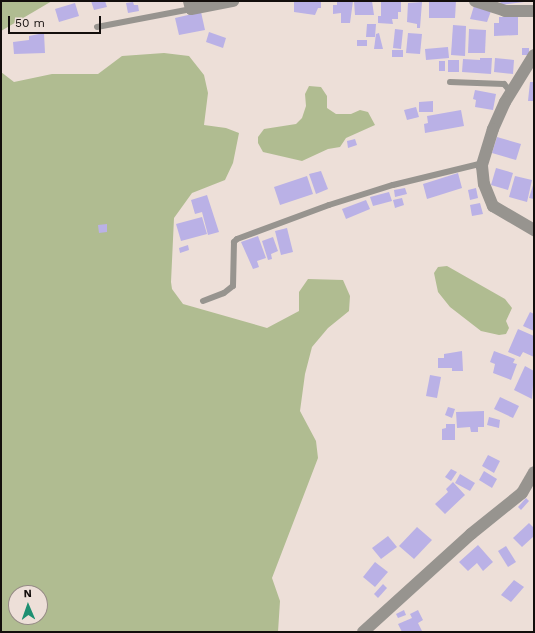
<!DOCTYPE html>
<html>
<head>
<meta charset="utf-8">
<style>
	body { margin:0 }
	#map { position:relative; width:535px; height:633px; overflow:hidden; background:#eddfd8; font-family:"Work Sans",sans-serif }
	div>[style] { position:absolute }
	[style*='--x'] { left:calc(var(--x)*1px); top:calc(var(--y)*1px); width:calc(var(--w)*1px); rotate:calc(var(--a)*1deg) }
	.green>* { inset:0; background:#b0bc91 }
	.building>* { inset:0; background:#bab1e6 }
	.lane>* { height:6px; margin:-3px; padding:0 3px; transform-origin:3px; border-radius:3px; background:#97948f }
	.street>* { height:12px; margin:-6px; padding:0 6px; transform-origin:6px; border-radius:6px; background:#97948f }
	span { translate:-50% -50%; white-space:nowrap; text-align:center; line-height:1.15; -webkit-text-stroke:4px #eddfd8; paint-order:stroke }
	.frame { position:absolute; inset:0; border:2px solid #130e0c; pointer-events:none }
	.north { position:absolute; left:8px; top:585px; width:40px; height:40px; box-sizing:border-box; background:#eddfd8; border:1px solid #968b86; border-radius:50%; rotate:358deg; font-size:11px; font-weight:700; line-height:16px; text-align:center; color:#130e0c }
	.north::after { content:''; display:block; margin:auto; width:14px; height:18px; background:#1e9072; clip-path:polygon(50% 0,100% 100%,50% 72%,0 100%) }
	.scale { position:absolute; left:8px; top:16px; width:93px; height:18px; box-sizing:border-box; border:2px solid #130e0c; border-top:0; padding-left:5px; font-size:12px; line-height:14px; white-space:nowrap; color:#130e0c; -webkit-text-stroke:3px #eddfd8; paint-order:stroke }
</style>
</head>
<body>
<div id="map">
	<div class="green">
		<div style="clip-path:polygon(1px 1px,52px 1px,1px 31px)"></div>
		<div style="clip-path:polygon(evenodd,164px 53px,189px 56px,204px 75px,208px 93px,204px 125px,226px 128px,239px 133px,233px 163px,225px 180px,192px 193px,174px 218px,171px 282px,172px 289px,183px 304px,267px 328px,299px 311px,299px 292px,308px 279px,343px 280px,350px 296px,349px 311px,328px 328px,312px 347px,305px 374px,300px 411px,316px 441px,318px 458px,272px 578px,280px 601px,278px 632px,1px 632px,1px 72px,14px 82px,52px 74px,98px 74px,122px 56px,164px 53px,16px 593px,40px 593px,40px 617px,16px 617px,16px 593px)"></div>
		<div style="clip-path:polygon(309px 86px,321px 87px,327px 96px,327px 108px,336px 114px,351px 114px,360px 110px,368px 112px,375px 125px,346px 138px,340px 147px,328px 149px,302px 161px,263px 152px,258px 143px,258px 137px,264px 129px,296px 124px,302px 118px,306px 106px,305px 94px)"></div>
		<div style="clip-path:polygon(447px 266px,505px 299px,512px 308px,506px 321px,509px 328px,506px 334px,499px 335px,481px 331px,450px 307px,438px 292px,434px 273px,438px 267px)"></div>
	</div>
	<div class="building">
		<div style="clip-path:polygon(91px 1px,105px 1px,107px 7px,94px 10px)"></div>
		<div style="clip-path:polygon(294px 1px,321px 1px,321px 8px,318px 8px,315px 15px,294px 12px)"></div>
		<div style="clip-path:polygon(337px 1px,353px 1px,350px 23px,341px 23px,341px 13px,333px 14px,333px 5px,337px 5px)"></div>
		<div style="clip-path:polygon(354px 1px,372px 1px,374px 15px,355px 15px)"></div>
		<div style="clip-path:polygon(381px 1px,401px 1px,401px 12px,398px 12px,398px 19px,392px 19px,393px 24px,378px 23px,378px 16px,381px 16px)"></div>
		<div style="clip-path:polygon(429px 1px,456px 1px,455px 18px,429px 18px)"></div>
		<div style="clip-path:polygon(500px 1px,524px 1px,524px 2px,501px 5px)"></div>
		<div style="clip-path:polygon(133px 2px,134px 5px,138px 5px,139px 11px,128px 13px,126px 3px)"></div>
		<div style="clip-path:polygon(422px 2px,420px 28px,417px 28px,417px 24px,407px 22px,408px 3px)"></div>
		<div style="clip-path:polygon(75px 3px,79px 16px,59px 22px,55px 9px)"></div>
		<div style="clip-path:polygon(474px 6px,491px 11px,487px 22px,470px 19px)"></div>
		<div style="clip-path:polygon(201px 12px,205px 30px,179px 35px,175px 18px)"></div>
		<div style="clip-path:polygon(499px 17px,518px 17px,518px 35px,494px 36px,494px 23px,499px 23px)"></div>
		<div style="clip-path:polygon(367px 24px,376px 24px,375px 37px,366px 37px)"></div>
		<div style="clip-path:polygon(453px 25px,466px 26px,465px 56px,451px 55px)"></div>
		<div style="clip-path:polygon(395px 29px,403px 30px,401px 49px,393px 48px)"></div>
		<div style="clip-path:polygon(469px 29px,486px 30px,485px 53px,468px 53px)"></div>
		<div style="clip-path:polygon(209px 32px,226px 38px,223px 48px,206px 42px)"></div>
		<div style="clip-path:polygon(44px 33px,45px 53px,14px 54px,13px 42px,29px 40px,29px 36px)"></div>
		<div style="clip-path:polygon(379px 33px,383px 49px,374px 49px,376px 34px)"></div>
		<div style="clip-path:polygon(408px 33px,422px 34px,420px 54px,406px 53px)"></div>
		<div style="clip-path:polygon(357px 40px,367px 40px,367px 46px,357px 46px)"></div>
		<div style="clip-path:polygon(448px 47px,449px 58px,426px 60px,425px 49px)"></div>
		<div style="clip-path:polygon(522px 48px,529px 48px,529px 55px,522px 55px)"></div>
		<div style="clip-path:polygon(392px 50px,403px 50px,403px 57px,392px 57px)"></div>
		<div style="clip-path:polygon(480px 58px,492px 58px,491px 74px,462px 72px,463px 59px,480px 60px)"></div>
		<div style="clip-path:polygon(495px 58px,514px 60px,513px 74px,494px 72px)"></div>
		<div style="clip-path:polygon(448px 60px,459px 60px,459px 72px,448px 72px)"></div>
		<div style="clip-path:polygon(439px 61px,445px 61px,445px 71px,439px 71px)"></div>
		<div style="clip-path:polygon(530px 82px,534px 82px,534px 101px,528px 101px)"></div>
		<div style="clip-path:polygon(475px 90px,496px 94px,493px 110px,475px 107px,476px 100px,473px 99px)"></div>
		<div style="clip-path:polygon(433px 101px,433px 112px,419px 112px,419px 102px)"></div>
		<div style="clip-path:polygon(416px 107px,419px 117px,407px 120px,404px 110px)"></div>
		<div style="clip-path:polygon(461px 110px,464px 126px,425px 133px,424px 124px,428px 123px,427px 116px)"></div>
		<div style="clip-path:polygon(497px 137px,521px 144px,516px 160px,492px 153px)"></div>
		<div style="clip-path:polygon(355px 139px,357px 145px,348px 148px,347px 141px)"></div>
		<div style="clip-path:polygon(496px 168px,513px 173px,508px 190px,491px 185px)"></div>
		<div style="clip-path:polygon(321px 171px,328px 189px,316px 194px,309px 174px)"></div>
		<div style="clip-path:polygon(458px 173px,462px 188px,427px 199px,423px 184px)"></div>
		<div style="clip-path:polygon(307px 176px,313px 194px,280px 205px,274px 187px)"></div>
		<div style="clip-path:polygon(515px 176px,532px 180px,527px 202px,509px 197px)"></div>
		<div style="clip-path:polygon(534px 182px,534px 199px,529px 198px)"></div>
		<div style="clip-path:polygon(405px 188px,407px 194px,395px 197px,394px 190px)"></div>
		<div style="clip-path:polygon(476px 188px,478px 198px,470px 200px,468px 190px)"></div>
		<div style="clip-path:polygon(389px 192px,392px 201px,373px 206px,370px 197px)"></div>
		<div style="clip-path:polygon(207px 195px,219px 232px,208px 235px,202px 212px,195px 214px,191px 200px)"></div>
		<div style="clip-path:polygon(402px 198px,404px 205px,395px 208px,393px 200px)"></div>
		<div style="clip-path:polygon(366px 200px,370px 209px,346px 219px,342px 209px)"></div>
		<div style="clip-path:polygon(480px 203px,483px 214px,472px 216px,470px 205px)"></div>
		<div style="clip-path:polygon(202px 217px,207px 234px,181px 241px,176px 224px)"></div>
		<div style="clip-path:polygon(107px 224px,107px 232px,99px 233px,98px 225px)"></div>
		<div style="clip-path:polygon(287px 228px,293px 252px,281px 255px,275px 231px)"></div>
		<div style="clip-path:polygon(258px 236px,266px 258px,257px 261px,259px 267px,253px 269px,241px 242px)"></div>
		<div style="clip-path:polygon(273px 237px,278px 251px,271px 254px,272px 259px,268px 260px,262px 241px)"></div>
		<div style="clip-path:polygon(188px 245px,189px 250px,180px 253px,179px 248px)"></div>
		<div style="clip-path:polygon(530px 312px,534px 314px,534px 331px,523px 326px)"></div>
		<div style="clip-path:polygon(518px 329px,534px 336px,534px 357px,523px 352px,520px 357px,508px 352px)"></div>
		<div style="clip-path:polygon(462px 351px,463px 371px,452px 371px,452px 368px,438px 368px,438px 358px,444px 358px,444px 354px)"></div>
		<div style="clip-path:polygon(494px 351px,515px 359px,513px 363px,517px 364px,511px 380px,493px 373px,495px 364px,490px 362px)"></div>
		<div style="clip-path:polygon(525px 366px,534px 371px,532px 399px,514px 390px)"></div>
		<div style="clip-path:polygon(430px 375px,441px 377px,437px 398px,426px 396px)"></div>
		<div style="clip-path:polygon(500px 397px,519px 406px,513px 418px,494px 409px)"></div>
		<div style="clip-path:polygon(448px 407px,455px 409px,452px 418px,445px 415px)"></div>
		<div style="clip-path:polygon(484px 411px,484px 427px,478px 427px,478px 432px,471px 432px,470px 427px,457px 428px,456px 412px)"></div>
		<div style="clip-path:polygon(489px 417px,500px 420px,499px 428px,487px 425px)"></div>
		<div style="clip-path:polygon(446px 424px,455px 424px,455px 440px,442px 440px,442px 429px,446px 428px)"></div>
		<div style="clip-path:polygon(488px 455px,500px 461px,494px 473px,482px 466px)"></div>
		<div style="clip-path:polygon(451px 469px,457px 472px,451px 481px,445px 477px)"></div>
		<div style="clip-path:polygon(484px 471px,497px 479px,492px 488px,479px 480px)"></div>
		<div style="clip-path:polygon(460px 474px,475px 483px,470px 491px,455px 483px)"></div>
		<div style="clip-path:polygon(453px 482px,465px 495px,445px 514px,435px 504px,448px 492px,446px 489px)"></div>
		<div style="clip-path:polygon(526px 498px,529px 501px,521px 510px,518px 507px)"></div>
		<div style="clip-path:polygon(529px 523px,534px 528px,534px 536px,522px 547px,513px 538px)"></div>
		<div style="clip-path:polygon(417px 527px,432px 540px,414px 559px,399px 546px)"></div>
		<div style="clip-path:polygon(388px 536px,397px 547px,381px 559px,372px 548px)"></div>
		<div style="clip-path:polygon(478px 545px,493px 562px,483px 571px,477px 563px,468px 571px,459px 562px)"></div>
		<div style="clip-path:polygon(506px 546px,516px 562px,508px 567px,498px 551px)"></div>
		<div style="clip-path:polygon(375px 562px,388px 572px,375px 587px,363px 577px)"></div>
		<div style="clip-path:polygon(514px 580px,524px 587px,511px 602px,501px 595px)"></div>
		<div style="clip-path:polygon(383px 584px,387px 588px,378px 598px,374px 594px)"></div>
		<div style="clip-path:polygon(404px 610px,406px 615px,398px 618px,396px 614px)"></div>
		<div style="clip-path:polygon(418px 610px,423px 620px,418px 623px,422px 631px,402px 632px,398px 624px,412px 618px,410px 614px)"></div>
	</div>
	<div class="lane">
		<div style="--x:97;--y:27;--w:96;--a:-10.8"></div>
		<div style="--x:450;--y:82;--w:54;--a:2.1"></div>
		<div style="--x:504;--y:84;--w:11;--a:49"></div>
		<div style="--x:203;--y:301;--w:22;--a:-21"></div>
		<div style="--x:224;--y:293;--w:11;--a:-38"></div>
		<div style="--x:233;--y:286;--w:44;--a:-88.7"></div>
		<div style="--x:234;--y:242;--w:4;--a:-45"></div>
		<div style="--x:237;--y:239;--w:98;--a:-20.3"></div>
		<div style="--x:329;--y:205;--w:67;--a:-17.4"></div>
		<div style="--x:393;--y:185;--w:93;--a:-13.7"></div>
	</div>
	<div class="street">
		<div style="--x:189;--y:1;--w:8;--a:76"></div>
		<div style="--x:191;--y:9;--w:43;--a:-10.8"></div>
		<div style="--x:475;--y:1;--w:32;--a:18"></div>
		<div style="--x:505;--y:11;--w:29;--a:0"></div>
		<div style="--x:534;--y:55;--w:55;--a:121.7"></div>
		<div style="--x:505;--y:102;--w:30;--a:114"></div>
		<div style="--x:493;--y:129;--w:39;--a:107"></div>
		<div style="--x:482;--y:166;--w:18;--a:84"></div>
		<div style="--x:484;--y:184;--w:24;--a:68"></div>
		<div style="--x:493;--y:206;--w:48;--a:30.3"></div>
		<div style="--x:363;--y:632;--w:146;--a:-42.2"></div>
		<div style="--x:471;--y:534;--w:65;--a:-38.8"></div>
		<div style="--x:522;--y:493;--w:24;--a:-60"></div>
	</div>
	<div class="frame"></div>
	<div class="north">N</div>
	<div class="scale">50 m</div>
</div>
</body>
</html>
